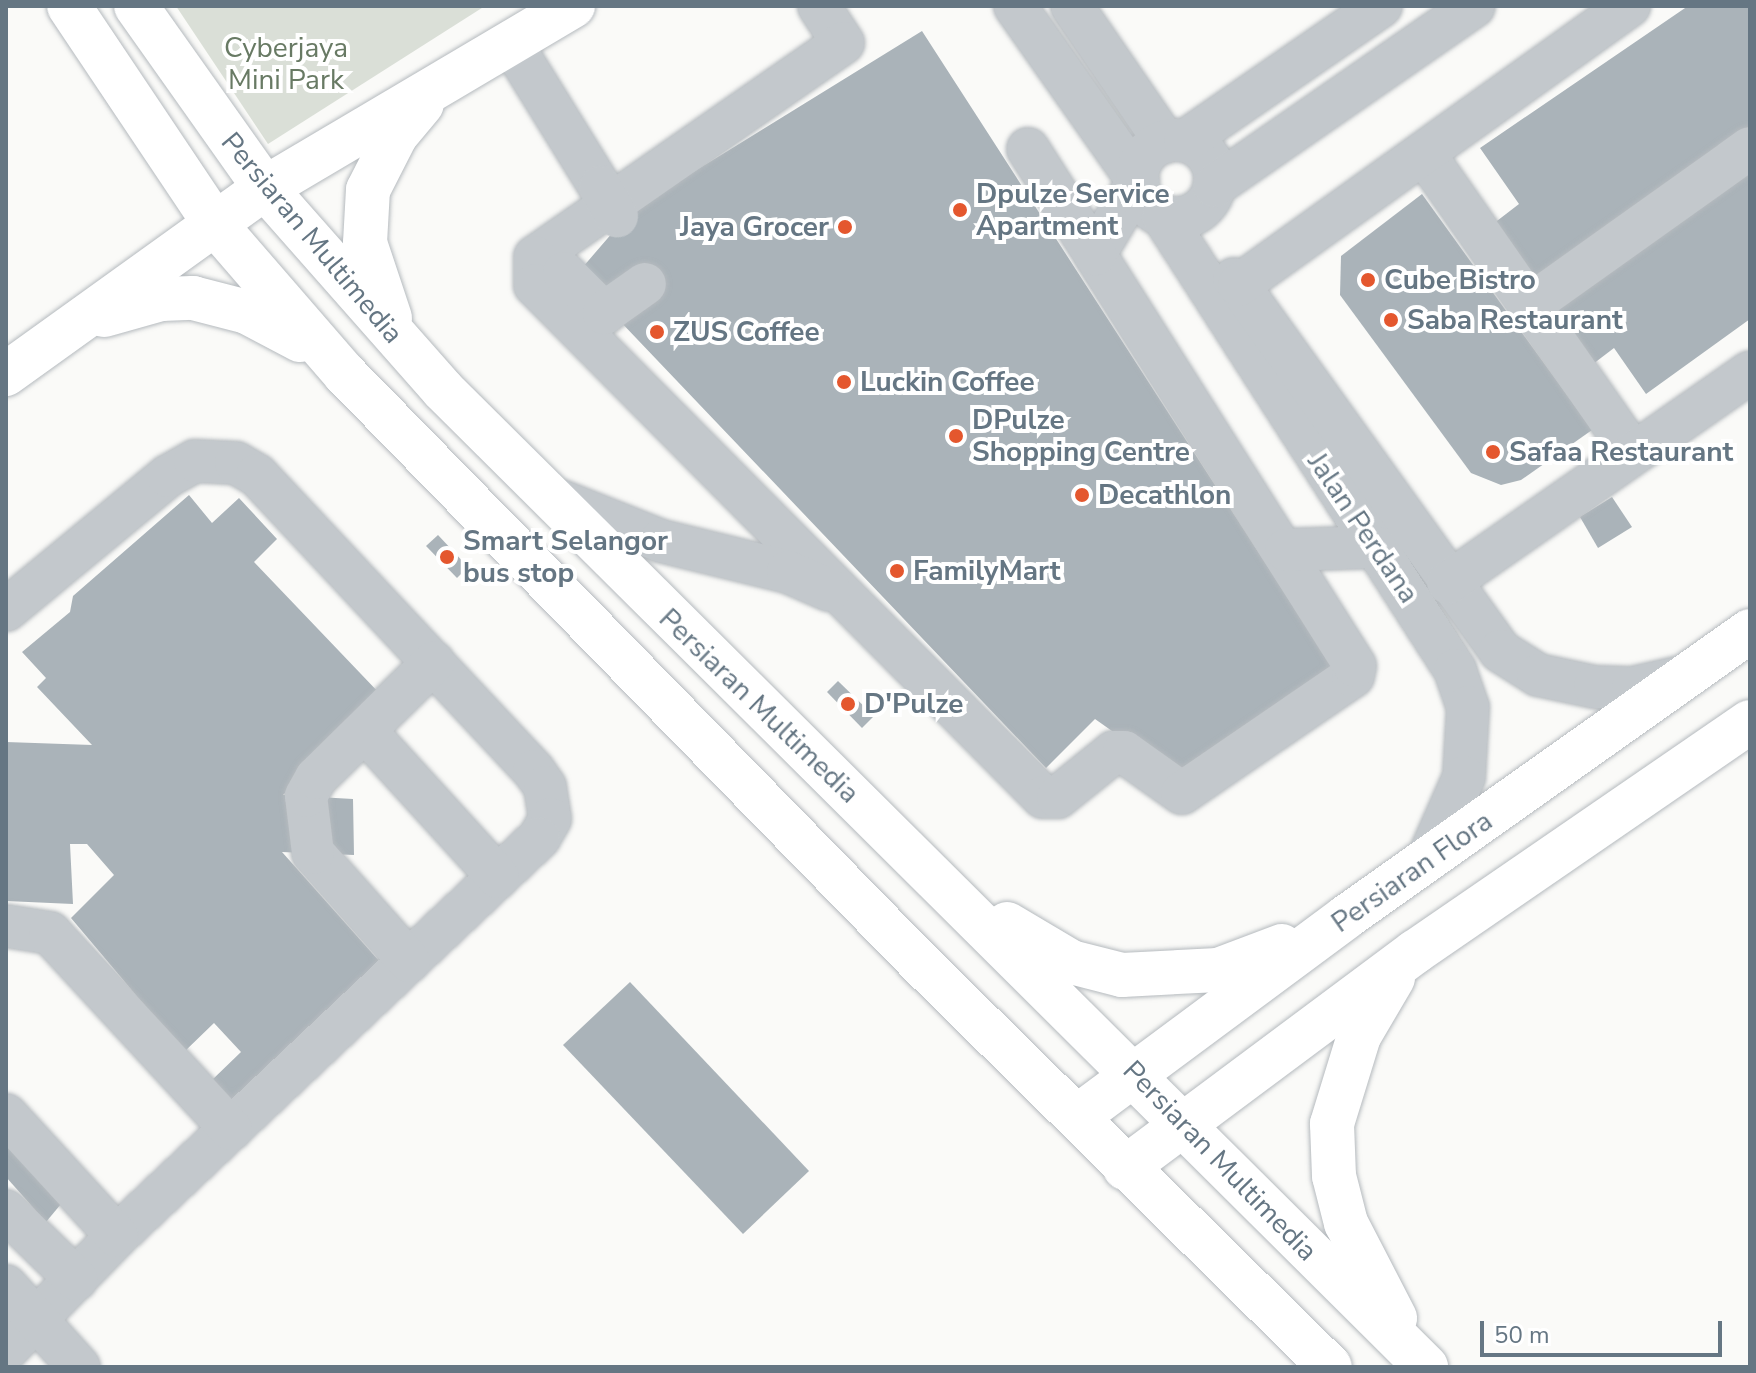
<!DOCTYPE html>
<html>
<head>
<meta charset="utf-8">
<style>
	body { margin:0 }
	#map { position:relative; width:1756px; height:1373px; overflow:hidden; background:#fafaf8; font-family:"Nunito Sans",sans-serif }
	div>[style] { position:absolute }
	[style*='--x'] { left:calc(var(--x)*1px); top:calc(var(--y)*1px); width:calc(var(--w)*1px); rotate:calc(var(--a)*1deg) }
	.green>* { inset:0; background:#dadfd7 }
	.building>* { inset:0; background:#aab3b9 }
	.roads { filter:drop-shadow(0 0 2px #b5babe) drop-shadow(0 0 2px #b5babe) }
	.minor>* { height:42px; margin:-21px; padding:0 21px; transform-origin:21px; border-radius:21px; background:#c3c8cc }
	.minor>.ring { margin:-21px; padding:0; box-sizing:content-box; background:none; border:42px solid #c3c8cc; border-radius:50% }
	.major>* { height:44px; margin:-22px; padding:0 22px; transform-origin:22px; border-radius:22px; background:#fff }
	.minor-bridge>* { height:42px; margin:-21px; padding:0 21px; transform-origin:21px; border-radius:21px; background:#c3c8cc }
	.dots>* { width:22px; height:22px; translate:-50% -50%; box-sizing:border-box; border:4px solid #fff; border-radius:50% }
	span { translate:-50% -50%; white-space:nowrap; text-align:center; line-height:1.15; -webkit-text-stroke:8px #fff; paint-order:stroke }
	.park-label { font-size:28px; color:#687a64 }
	.poi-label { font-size:28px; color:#657683; font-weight:700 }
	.left { translate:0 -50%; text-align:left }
	.right { translate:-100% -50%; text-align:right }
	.street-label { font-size:28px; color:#657683 }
	.frame { position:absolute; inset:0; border:8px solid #657683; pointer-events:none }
	.scale { position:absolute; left:1480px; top:1321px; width:242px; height:36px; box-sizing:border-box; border:4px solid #657683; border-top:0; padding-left:10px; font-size:24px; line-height:28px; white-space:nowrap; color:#657683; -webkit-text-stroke:6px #fff; paint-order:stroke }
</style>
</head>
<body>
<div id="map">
	<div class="green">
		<div style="clip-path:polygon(176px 6px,485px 6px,268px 144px)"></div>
	</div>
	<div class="building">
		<div style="clip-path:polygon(1688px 6px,1750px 6px,1750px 126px,1536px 282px,1493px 224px,1519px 204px,1480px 148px)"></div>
		<div style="clip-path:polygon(922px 31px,1333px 668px,1173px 774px,1095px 719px,1046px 768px,576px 275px,632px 210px)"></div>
		<div style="clip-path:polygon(1750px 162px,1750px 319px,1646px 394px,1614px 348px,1593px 364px,1551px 303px)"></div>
		<div style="clip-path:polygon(1422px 194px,1592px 430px,1521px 480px,1501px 485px,1471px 473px,1340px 295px,1341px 256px)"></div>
		<div style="clip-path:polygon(189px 495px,212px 523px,239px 498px,277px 539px,254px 562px,382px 696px,283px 795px,353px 799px,354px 855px,282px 852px,380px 962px,236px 1105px,212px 1080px,241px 1052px,214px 1023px,184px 1052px,71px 918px,114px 875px,87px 844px,70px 844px,73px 904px,6px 901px,6px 742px,92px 745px,37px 687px,46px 678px,22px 652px,70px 612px,73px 596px)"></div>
		<div style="clip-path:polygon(1612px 497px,1632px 527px,1598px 548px,1580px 517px)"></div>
		<div style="clip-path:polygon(438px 535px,468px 567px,457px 578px,426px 546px)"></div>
		<div style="clip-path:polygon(838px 681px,874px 716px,862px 728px,827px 692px)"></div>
		<div style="clip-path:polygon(630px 982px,809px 1171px,743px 1234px,563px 1045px)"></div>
		<div style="clip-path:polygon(6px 1145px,61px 1204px,46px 1222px,6px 1177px)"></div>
	</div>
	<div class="roads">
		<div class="minor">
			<div style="--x:819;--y:6;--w:44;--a:57"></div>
			<div style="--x:843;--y:43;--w:375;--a:145.2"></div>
			<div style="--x:535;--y:257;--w:28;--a:90"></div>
			<div style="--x:535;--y:285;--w:721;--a:45.22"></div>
			<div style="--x:1043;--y:797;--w:15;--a:0"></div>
			<div style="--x:1058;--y:797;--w:72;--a:-38.8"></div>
			<div style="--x:1114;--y:752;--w:10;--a:0"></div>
			<div style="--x:1124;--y:752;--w:71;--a:35.3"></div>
			<div style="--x:1182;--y:793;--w:207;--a:-34.4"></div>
			<div style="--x:1353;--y:676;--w:10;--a:-79"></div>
			<div style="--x:1355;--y:666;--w:487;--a:-122.3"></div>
			<div style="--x:1095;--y:254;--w:85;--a:-59.5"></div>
			<div style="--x:1138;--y:181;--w:214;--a:-125.1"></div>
			<div style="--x:1072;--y:6;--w:165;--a:55.6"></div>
			<div style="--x:511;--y:43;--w:169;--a:58.3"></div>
			<div class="ring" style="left:1137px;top:140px;width:36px;height:36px"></div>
			<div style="--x:1185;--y:141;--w:238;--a:-34.6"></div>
			<div style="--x:1028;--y:149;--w:125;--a:57.5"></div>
			<div style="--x:1425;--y:155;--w:363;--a:55.1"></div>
			<div style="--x:1214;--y:186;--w:316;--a:-34.7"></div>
			<div style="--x:1163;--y:216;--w:540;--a:57.25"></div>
			<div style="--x:1455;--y:670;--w:39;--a:71"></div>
			<div style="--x:1468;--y:707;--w:70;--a:93.3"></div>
			<div style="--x:1464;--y:777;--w:92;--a:113.8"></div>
			<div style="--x:564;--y:273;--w:57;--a:45"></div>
			<div style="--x:604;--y:313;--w:50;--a:-35.3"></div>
			<div style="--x:1234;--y:279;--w:457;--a:54.4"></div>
			<div style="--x:1500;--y:651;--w:45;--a:32.3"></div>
			<div style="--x:1538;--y:675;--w:58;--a:11.9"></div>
			<div style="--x:1595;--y:687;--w:38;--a:2"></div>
			<div style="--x:1633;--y:688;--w:54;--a:-12.8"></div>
			<div style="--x:1239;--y:285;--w:480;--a:-35.6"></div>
			<div style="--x:1530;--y:305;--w:270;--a:-35.5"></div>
			<div style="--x:551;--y:497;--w:118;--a:21.8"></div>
			<div style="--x:661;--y:541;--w:131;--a:13.7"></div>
			<div style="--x:788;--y:572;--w:45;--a:23.7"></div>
			<div style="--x:1286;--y:550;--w:89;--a:-1.9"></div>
			<div style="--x:1448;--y:583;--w:368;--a:-34.9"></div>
			<div style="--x:6;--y:610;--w:210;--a:-39.6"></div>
			<div style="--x:168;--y:476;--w:31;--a:-29"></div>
			<div style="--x:195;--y:461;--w:41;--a:2.8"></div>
			<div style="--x:236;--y:463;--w:24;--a:30"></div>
			<div style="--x:257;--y:475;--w:405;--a:46.9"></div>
			<div style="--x:534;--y:771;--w:19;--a:55"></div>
			<div style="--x:545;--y:787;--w:32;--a:81"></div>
			<div style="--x:550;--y:819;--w:22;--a:120"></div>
			<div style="--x:539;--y:838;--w:580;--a:136.68"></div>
			<div style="--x:117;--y:1236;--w:159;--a:134.2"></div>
			<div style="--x:366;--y:732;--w:196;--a:47.7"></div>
			<div style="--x:6;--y:926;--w:45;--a:9"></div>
			<div style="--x:50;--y:933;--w:267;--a:47.3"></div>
			<div style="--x:409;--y:961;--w:144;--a:-131.6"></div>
			<div style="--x:313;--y:853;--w:57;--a:-97"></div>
			<div style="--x:306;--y:796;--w:21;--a:-61"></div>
			<div style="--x:316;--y:778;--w:165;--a:-44.5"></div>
			<div style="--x:6;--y:1115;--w:164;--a:47.5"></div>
			<div style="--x:6;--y:1211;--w:98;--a:44.2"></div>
			<div style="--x:6;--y:1286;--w:109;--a:48"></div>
		</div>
		<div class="major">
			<div style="--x:69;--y:6;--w:262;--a:56.2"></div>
			<div style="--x:215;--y:224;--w:198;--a:49.1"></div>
			<div style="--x:345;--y:374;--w:827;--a:45.69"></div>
			<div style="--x:923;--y:966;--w:571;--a:44.57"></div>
			<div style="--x:136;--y:6;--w:223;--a:54.7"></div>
			<div style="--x:265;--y:188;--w:269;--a:48.6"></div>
			<div style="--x:443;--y:390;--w:1386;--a:44.82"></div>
			<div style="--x:104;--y:315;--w:59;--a:-15.7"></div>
			<div style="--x:161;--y:299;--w:32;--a:-2"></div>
			<div style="--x:193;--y:298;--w:56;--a:14.5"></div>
			<div style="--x:247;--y:312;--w:60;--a:27.8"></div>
			<div style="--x:390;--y:318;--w:79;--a:-108.4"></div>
			<div style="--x:365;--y:243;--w:53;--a:-86.8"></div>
			<div style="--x:368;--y:190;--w:62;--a:-63"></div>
			<div style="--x:396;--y:135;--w:40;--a:-50"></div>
			<div style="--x:6;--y:374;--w:319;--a:-35.7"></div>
			<div style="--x:265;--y:188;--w:358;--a:-30.6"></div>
			<div style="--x:1007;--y:924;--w:74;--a:30.7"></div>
			<div style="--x:1071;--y:962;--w:53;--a:14.3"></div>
			<div style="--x:1122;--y:975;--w:96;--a:-3"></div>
			<div style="--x:1218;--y:970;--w:68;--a:-20.6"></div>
			<div style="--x:1393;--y:978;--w:67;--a:120.4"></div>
			<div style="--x:1359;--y:1036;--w:92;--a:107.1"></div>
			<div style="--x:1332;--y:1124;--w:52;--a:87.8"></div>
			<div style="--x:1334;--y:1176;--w:49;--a:75.7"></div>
			<div style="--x:1346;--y:1223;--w:107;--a:62.7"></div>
			<div style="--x:1077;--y:1117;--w:335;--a:-36.6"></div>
			<div style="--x:1346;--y:917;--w:495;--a:-35.3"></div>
			<div style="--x:1125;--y:1168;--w:362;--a:-36.7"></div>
			<div style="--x:1415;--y:952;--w:406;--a:-34.5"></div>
		</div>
	</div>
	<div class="minor-bridge">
		<div style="--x:600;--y:187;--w:34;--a:60"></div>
	</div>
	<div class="dots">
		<div style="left:960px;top:210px;background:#e4572e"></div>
		<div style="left:845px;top:227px;background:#e4572e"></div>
		<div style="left:1368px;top:280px;background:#e4572e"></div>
		<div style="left:1391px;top:320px;background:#e4572e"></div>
		<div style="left:657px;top:332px;background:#e4572e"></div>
		<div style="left:844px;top:382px;background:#e4572e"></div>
		<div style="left:956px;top:436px;background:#e4572e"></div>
		<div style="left:1493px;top:452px;background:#e4572e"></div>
		<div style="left:1082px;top:495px;background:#e4572e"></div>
		<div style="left:447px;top:557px;background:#e4572e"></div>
		<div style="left:897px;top:571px;background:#e4572e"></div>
		<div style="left:848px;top:704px;background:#e4572e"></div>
	</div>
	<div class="park-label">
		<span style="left:286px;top:64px">Cyberjaya<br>Mini Park</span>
	</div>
	<div class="poi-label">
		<span class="left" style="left:976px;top:210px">Dpulze Service<br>Apartment</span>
		<span class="right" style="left:829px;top:227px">Jaya Grocer</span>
		<span class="left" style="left:1384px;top:280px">Cube Bistro</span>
		<span class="left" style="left:1407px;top:320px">Saba Restaurant</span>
		<span class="left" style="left:673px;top:332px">ZUS Coffee</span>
		<span class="left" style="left:860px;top:382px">Luckin Coffee</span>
		<span class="left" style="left:972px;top:436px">DPulze<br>Shopping Centre</span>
		<span class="left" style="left:1509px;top:452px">Safaa Restaurant</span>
		<span class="left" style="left:1098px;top:495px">Decathlon</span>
		<span class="left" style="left:463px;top:557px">Smart Selangor<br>bus stop</span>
		<span class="left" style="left:913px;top:571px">FamilyMart</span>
		<span class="left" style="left:864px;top:704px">D'Pulze</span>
	</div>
	<div class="street-label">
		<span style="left:312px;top:238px;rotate:50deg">Persiaran Multimedia</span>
		<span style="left:1363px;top:528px;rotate:56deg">Jalan Perdana</span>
		<span style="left:759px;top:706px;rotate:44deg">Persiaran Multimedia</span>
		<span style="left:1412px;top:872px;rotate:-35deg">Persiaran Flora</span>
		<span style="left:1220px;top:1161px;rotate:46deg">Persiaran Multimedia</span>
	</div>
	<div class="frame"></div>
	<div class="scale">50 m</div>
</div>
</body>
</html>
